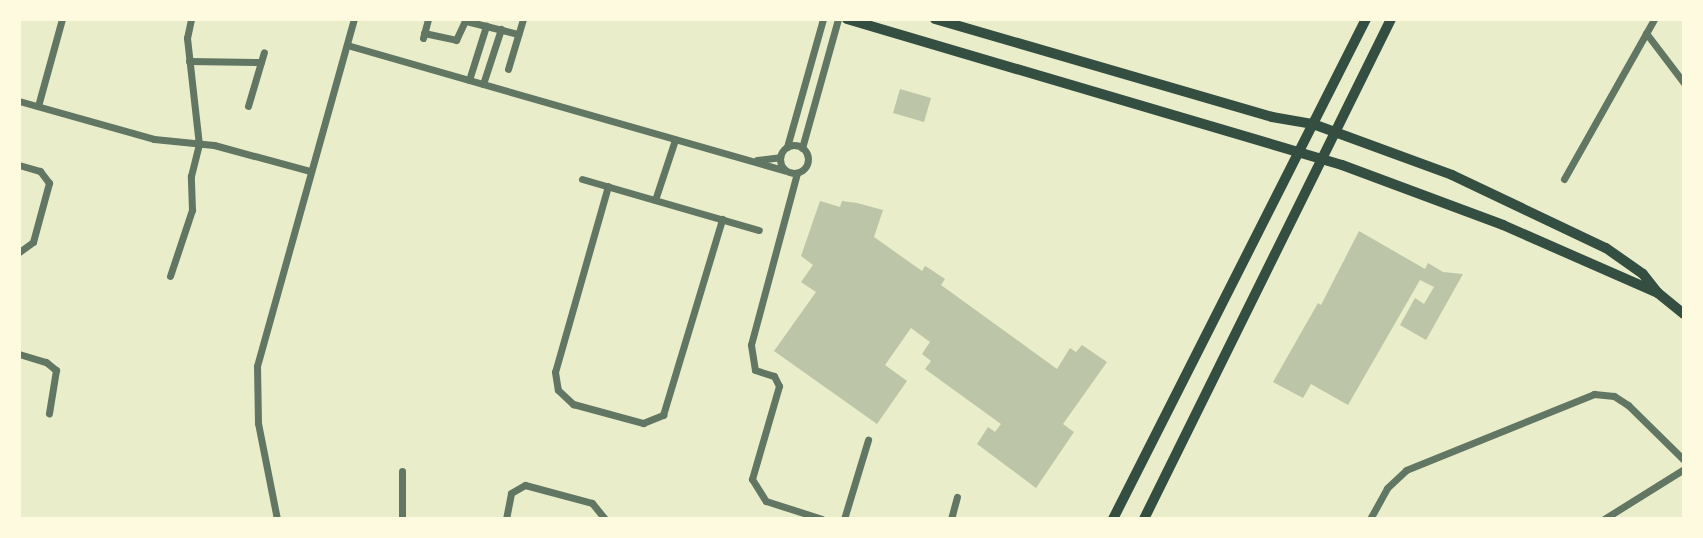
<!DOCTYPE html>
<html>
<head>
<meta charset="utf-8">
<style>
	body { margin:0 }
	#map { position:relative; width:1703px; height:538px; overflow:hidden; background:#e9edc9; font-family:"Varela Round",sans-serif }
	div>[style] { position:absolute }
	[style*='--x'] { left:calc(var(--x)*1px); top:calc(var(--y)*1px); width:calc(var(--w)*1px); rotate:calc(var(--a)*1deg) }
	.building>* { inset:0; background:#bcc5a7 }
	.minor>* { height:7px; margin:-3.5px; padding:0 3.5px; transform-origin:3.5px; border-radius:3.5px; background:#617663 }
	.minor>.ring { margin:-3.5px; padding:0; box-sizing:content-box; background:none; border:7px solid #617663; border-radius:50% }
	.secondary>* { height:10px; margin:-5px; padding:0 5px; transform-origin:5px; border-radius:5px; background:#344e41 }
	span { translate:-50% -50%; white-space:nowrap; text-align:center; line-height:1.15; -webkit-text-stroke:7px #fefae0; paint-order:stroke }
	.frame { position:absolute; inset:0; border:21px solid #fefae0; pointer-events:none }
</style>
</head>
<body>
<div id="map">
	<div class="building">
		<div style="clip-path:polygon(900px 89px,931px 98px,924px 122px,893px 113px)"></div>
		<div style="clip-path:polygon(820px 201px,840px 207px,842px 201px,857px 203px,883px 210px,874px 237px,922px 271px,925px 266px,930px 269px,945px 279px,941px 285px,1057px 369px,1070px 348px,1076px 352px,1082px 345px,1107px 362px,1063px 424px,1074px 432px,1036px 488px,977px 444px,988px 427px,995px 432px,1001px 424px,925px 369px,931px 361px,922px 354px,930px 342px,911px 328px,885px 365px,907px 381px,877px 424px,774px 351px,816px 292px,801px 282px,813px 265px,801px 256px)"></div>
		<div style="clip-path:polygon(1359px 231px,1425px 269px,1428px 263px,1443px 272px,1463px 274px,1426px 340px,1400px 325px,1415px 298px,1424px 304px,1434px 287px,1420px 280px,1348px 405px,1311px 384px,1303px 398px,1273px 382px,1318px 303px,1321px 305px)"></div>
	</div>
	<div class="minor">
		<div style="--x:466;--y:21;--w:54;--a:14"></div>
		<div style="--x:424;--y:33;--w:33;--a:12"></div>
		<div style="--x:456;--y:40;--w:23;--a:-65"></div>
		<div style="--x:1646;--y:33;--w:63;--a:52.8"></div>
		<div style="--x:423;--y:38;--w:20;--a:-75"></div>
		<div style="--x:347;--y:45;--w:455;--a:16"></div>
		<div style="--x:189;--y:61;--w:72;--a:0.8"></div>
		<div style="--x:508;--y:69;--w:52;--a:-73.3"></div>
		<div style="--x:469;--y:80;--w:57;--a:-72.5"></div>
		<div style="--x:483;--y:84;--w:58;--a:-71.9"></div>
		<div style="--x:19;--y:101;--w:140;--a:15.7"></div>
		<div style="--x:154;--y:139;--w:60;--a:5.7"></div>
		<div style="--x:214;--y:145;--w:99;--a:15.2"></div>
		<div style="--x:38;--y:106;--w:90;--a:-74.6"></div>
		<div style="--x:248;--y:106;--w:56;--a:-73.5"></div>
		<div class="ring" style="left:780px;top:145px;width:21px;height:21px"></div>
		<div style="--x:787;--y:147;--w:133;--a:-74.3"></div>
		<div style="--x:802;--y:148;--w:134;--a:-74.4"></div>
		<div style="--x:757;--y:160;--w:23;--a:-7"></div>
		<div style="--x:19;--y:165;--w:22;--a:16"></div>
		<div style="--x:40;--y:171;--w:15;--a:53"></div>
		<div style="--x:49;--y:183;--w:61;--a:105.2"></div>
		<div style="--x:33;--y:242;--w:17;--a:144"></div>
		<div style="--x:797;--y:173;--w:178;--a:105"></div>
		<div style="--x:751;--y:345;--w:25;--a:81"></div>
		<div style="--x:755;--y:370;--w:20;--a:18"></div>
		<div style="--x:774;--y:376;--w:11;--a:63"></div>
		<div style="--x:779;--y:386;--w:97;--a:106.2"></div>
		<div style="--x:752;--y:479;--w:26;--a:58"></div>
		<div style="--x:766;--y:501;--w:59;--a:17.8"></div>
		<div style="--x:582;--y:179;--w:184;--a:16.1"></div>
		<div style="--x:1564;--y:179;--w:184;--a:-60.6"></div>
		<div style="--x:608;--y:186;--w:193;--a:105.9"></div>
		<div style="--x:555;--y:372;--w:18;--a:81"></div>
		<div style="--x:558;--y:390;--w:21;--a:43"></div>
		<div style="--x:573;--y:404;--w:73;--a:15.2"></div>
		<div style="--x:643;--y:423;--w:22;--a:-22"></div>
		<div style="--x:663;--y:415;--w:205;--a:-73.2"></div>
		<div style="--x:655;--y:200;--w:63;--a:-71.6"></div>
		<div style="--x:170;--y:276;--w:70;--a:-71.6"></div>
		<div style="--x:192;--y:210;--w:34;--a:-92"></div>
		<div style="--x:191;--y:176;--w:32;--a:-76"></div>
		<div style="--x:199;--y:145;--w:108;--a:-96.4"></div>
		<div style="--x:187;--y:38;--w:19;--a:-78"></div>
		<div style="--x:19;--y:354;--w:28;--a:17"></div>
		<div style="--x:46;--y:362;--w:13;--a:39"></div>
		<div style="--x:56;--y:370;--w:44;--a:99.2"></div>
		<div style="--x:277;--y:519;--w:98;--a:-101.2"></div>
		<div style="--x:258;--y:423;--w:57;--a:-91"></div>
		<div style="--x:257;--y:366;--w:360;--a:-74.4"></div>
		<div style="--x:402;--y:519;--w:48;--a:-90"></div>
		<div style="--x:506;--y:519;--w:26;--a:-79"></div>
		<div style="--x:511;--y:493;--w:16;--a:-30"></div>
		<div style="--x:525;--y:485;--w:69;--a:15"></div>
		<div style="--x:592;--y:503;--w:21;--a:51"></div>
		<div style="--x:844;--y:519;--w:83;--a:-73.1"></div>
		<div style="--x:951;--y:519;--w:23;--a:-75"></div>
		<div style="--x:1370;--y:519;--w:35;--a:-61"></div>
		<div style="--x:1387;--y:488;--w:26;--a:-43"></div>
		<div style="--x:1406;--y:470;--w:203;--a:-22"></div>
		<div style="--x:1594;--y:394;--w:20;--a:6"></div>
		<div style="--x:1614;--y:396;--w:17;--a:33"></div>
		<div style="--x:1628;--y:405;--w:78;--a:44.5"></div>
		<div style="--x:1604;--y:519;--w:94;--a:-32"></div>
	</div>
	<div class="secondary">
		<div style="--x:847;--y:19;--w:516;--a:16.43"></div>
		<div style="--x:1342;--y:165;--w:172;--a:20.4"></div>
		<div style="--x:1503;--y:225;--w:169;--a:23.7"></div>
		<div style="--x:935;--y:19;--w:351;--a:16.2"></div>
		<div style="--x:1272;--y:117;--w:42;--a:9.7"></div>
		<div style="--x:1313;--y:124;--w:148;--a:20.1"></div>
		<div style="--x:1452;--y:175;--w:170;--a:25.4"></div>
		<div style="--x:1606;--y:248;--w:45;--a:35.1"></div>
		<div style="--x:1643;--y:274;--w:24;--a:52"></div>
		<div style="--x:1658;--y:293;--w:33;--a:39"></div>
		<div style="--x:1113;--y:519;--w:560;--a:-63.16"></div>
		<div style="--x:1144;--y:519;--w:558;--a:-63.71"></div>
	</div>
	<div class="frame"></div>
</div>
</body>
</html>
